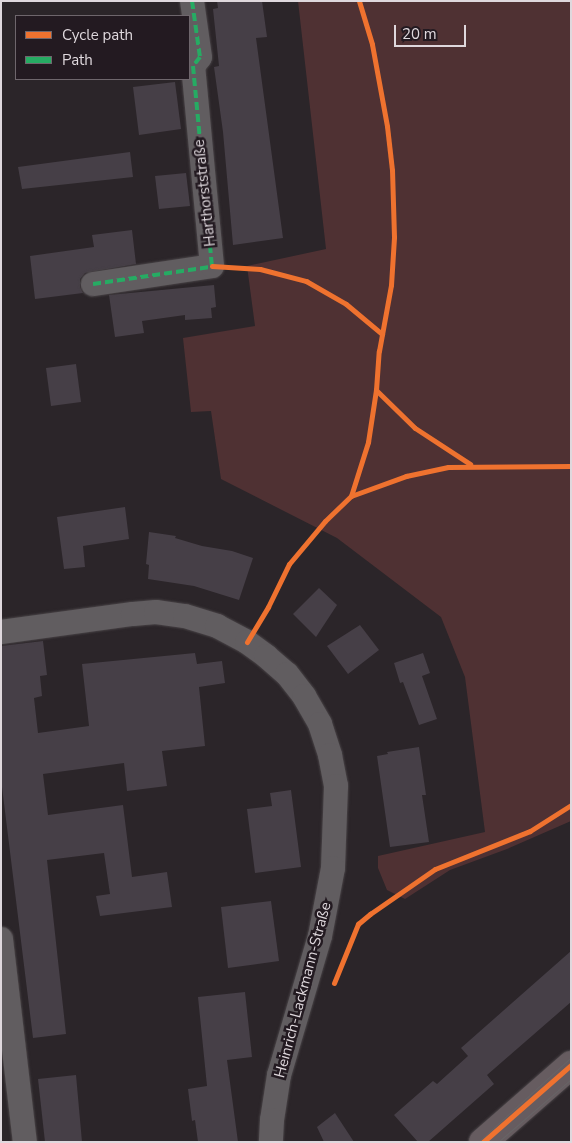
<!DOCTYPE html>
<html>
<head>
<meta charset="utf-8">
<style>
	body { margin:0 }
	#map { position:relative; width:572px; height:1143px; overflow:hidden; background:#2b2529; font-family:"Nunito Sans",sans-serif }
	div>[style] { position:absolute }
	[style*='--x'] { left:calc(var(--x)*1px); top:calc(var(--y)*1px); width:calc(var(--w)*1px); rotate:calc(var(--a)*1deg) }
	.green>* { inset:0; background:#4f3133 }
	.building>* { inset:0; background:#463f47 }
	.roads { filter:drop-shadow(0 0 1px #484346) drop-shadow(0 0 1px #484346) }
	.minor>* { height:24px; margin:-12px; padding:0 12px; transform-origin:12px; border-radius:12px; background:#615d60 }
	.major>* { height:28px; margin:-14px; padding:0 14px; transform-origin:14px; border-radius:14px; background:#665c60 }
	.tram>* { height:1px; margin:-0.5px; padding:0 0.5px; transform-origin:0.5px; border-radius:0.5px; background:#676466 }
	.quiet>* { height:4px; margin-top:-2px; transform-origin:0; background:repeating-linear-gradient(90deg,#26ab63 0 8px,transparent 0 12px) }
	.cycleway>* { height:5px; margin:-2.5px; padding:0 2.5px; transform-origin:2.5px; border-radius:2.5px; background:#ef722f }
	span { translate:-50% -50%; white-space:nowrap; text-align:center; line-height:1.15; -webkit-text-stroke:5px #231a21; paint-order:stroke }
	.street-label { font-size:15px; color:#dfd8dd }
	.frame { position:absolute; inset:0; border:2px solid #dfd8dd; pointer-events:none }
	.legend { position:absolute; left:15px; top:15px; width:175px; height:65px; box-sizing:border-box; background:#231a21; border:1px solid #6e666c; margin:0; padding:6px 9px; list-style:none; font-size:15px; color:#dfd8dd }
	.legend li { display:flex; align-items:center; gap:10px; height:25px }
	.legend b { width:25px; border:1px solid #6e666c }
	.scale { position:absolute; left:394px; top:25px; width:72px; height:22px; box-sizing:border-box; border:2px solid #dfd8dd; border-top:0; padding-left:6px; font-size:15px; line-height:18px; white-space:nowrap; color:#dfd8dd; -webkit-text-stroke:4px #231a21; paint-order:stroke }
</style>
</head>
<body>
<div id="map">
	<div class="green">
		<div style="clip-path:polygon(298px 1px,571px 1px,571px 821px,507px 849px,450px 870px,405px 899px,387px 890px,378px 868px,378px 856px,485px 832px,465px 677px,441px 617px,337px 538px,221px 479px,211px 411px,191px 412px,183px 338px,255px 326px,247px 266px,326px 249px)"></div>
	</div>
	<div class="building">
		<div style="clip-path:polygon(217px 1px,262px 1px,267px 37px,256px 38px,283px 238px,233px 245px,223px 132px,214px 67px,219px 66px,213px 9px,218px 8px)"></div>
		<div style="clip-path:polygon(175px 82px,181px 129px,139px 135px,133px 87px)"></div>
		<div style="clip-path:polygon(130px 152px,133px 177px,22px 189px,18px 167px)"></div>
		<div style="clip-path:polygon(186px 173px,190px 206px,159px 209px,155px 176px)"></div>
		<div style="clip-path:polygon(132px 230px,136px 264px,85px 273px,80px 279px,80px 287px,83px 293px,35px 299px,30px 256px,94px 247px,92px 235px)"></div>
		<div style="clip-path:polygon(214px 285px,216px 307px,211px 308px,212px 318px,185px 320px,185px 315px,142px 321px,144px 333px,115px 337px,109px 295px)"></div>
		<div style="clip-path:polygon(76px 364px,81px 402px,51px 406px,46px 368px)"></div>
		<div style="clip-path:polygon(125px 507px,129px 539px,83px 546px,85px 567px,64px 569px,57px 517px)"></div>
		<div style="clip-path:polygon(149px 532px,176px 536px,175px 538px,202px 546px,232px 551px,253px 558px,239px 600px,194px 586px,148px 579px,149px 565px,146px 564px)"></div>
		<div style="clip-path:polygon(319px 588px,337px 605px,316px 637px,293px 614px)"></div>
		<div style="clip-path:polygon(360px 625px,379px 650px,348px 674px,327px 646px)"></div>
		<div style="clip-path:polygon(43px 641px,47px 675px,40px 676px,42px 696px,34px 698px,38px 733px,89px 726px,82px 664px,195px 653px,197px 664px,222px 661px,225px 683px,199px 687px,205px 746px,162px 751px,167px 786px,127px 791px,124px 763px,43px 774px,48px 815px,123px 805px,132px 877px,167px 872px,172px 907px,100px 916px,96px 896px,110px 894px,104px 853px,47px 860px,66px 1034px,33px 1038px,1px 779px,1px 646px)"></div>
		<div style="clip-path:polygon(423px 653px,430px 673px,422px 676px,437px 719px,419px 725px,403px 682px,400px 683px,394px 663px)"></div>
		<div style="clip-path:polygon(419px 747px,426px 795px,422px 795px,429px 842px,390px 847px,377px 756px,388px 754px,387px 752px)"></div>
		<div style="clip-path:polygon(291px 790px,301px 867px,255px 873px,247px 809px,272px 806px,270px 793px)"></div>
		<div style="clip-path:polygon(271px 901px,279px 961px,228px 968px,221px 907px)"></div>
		<div style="clip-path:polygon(571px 951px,571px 1002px,487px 1075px,494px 1084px,428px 1142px,418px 1142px,394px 1115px,433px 1081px,437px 1084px,468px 1056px,461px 1048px)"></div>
		<div style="clip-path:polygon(245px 992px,252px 1057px,227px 1060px,238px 1142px,198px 1142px,195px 1120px,192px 1121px,188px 1089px,207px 1086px,198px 997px)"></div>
		<div style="clip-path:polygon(76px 1075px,82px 1142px,45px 1142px,38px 1079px)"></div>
		<div style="clip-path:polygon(335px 1113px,354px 1142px,324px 1142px,317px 1127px)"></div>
	</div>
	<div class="roads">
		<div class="minor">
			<div style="--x:93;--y:284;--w:120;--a:-8.6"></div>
			<div style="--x:212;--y:266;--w:201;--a:-95.4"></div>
			<div style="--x:193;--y:66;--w:11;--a:-52"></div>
			<div style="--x:200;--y:57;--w:57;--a:-98.1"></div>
			<div style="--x:1;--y:632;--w:133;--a:-7.8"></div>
			<div style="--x:133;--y:614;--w:23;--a:-5"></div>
			<div style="--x:156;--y:612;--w:29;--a:8"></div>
			<div style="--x:185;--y:616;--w:34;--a:17"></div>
			<div style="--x:217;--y:626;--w:34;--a:28"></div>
			<div style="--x:247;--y:642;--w:24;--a:36"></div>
			<div style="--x:266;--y:656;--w:28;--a:41"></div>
			<div style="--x:287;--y:674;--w:28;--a:52"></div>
			<div style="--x:304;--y:696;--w:32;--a:60"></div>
			<div style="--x:320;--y:724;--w:33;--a:72"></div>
			<div style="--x:330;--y:755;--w:32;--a:79"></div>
			<div style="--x:336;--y:786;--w:82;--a:92.1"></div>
			<div style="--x:333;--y:868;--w:69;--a:100.8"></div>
			<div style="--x:320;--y:936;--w:145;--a:106.4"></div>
			<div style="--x:279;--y:1075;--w:46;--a:98.8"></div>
			<div style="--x:272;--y:1120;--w:22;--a:93"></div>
			<div style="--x:1;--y:939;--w:204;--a:83.3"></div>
		</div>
		<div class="major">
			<div style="--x:483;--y:1142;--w:117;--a:-41.2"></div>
		</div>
	</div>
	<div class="tram">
		<div style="--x:478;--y:1142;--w:126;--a:-42.4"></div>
		<div style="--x:498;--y:1142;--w:96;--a:-40.8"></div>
	</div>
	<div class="quiet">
		<div style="--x:192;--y:1;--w:57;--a:81.9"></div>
		<div style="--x:200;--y:57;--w:11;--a:128"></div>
		<div style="--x:193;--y:66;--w:201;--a:84.6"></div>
		<div style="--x:93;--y:284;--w:125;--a:-8.3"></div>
	</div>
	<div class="cycleway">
		<div style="--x:212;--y:266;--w:48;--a:3.6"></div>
		<div style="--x:260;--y:269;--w:48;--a:14.6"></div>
		<div style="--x:306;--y:281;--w:46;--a:29.9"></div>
		<div style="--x:346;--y:304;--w:47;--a:39.8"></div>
		<div style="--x:376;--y:390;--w:54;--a:44.3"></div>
		<div style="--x:415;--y:428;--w:66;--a:33.2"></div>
		<div style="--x:351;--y:496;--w:57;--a:-72.5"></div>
		<div style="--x:368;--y:442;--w:53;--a:-81.3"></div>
		<div style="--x:376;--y:390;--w:39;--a:-86"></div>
		<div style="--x:379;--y:351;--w:67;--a:-79.7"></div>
		<div style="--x:391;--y:285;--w:48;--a:-86.4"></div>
		<div style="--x:394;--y:237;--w:67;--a:-91.7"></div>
		<div style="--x:392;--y:170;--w:44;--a:-96.5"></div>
		<div style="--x:387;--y:126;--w:83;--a:-100.4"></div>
		<div style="--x:372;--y:44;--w:45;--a:-106.8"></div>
		<div style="--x:247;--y:642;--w:41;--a:-59"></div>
		<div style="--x:268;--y:607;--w:48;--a:-64"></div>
		<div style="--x:289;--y:564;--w:56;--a:-50.1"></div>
		<div style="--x:325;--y:521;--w:36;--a:-44"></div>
		<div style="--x:351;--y:496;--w:59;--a:-20"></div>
		<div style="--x:406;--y:476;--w:43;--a:-12.1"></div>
		<div style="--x:448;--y:467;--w:123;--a:-0.5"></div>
		<div style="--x:334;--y:983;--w:64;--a:-67.9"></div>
		<div style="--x:358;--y:924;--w:16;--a:-40"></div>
		<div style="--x:370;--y:914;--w:79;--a:-34.7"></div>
		<div style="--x:435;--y:869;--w:102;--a:-21.8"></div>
		<div style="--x:530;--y:831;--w:49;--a:-32.4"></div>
		<div style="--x:483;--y:1142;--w:117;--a:-41.2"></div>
	</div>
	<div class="street-label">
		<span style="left:205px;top:193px;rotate:-96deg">Harthorststraße</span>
		<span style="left:303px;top:990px;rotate:-75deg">Heinrich-Lackmann-Straße</span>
	</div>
	<div class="frame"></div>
	<ul class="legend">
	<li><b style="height:6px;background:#ef722f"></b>Cycle path</li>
	<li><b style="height:6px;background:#26ab63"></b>Path</li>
	</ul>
	<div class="scale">20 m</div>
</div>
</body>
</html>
